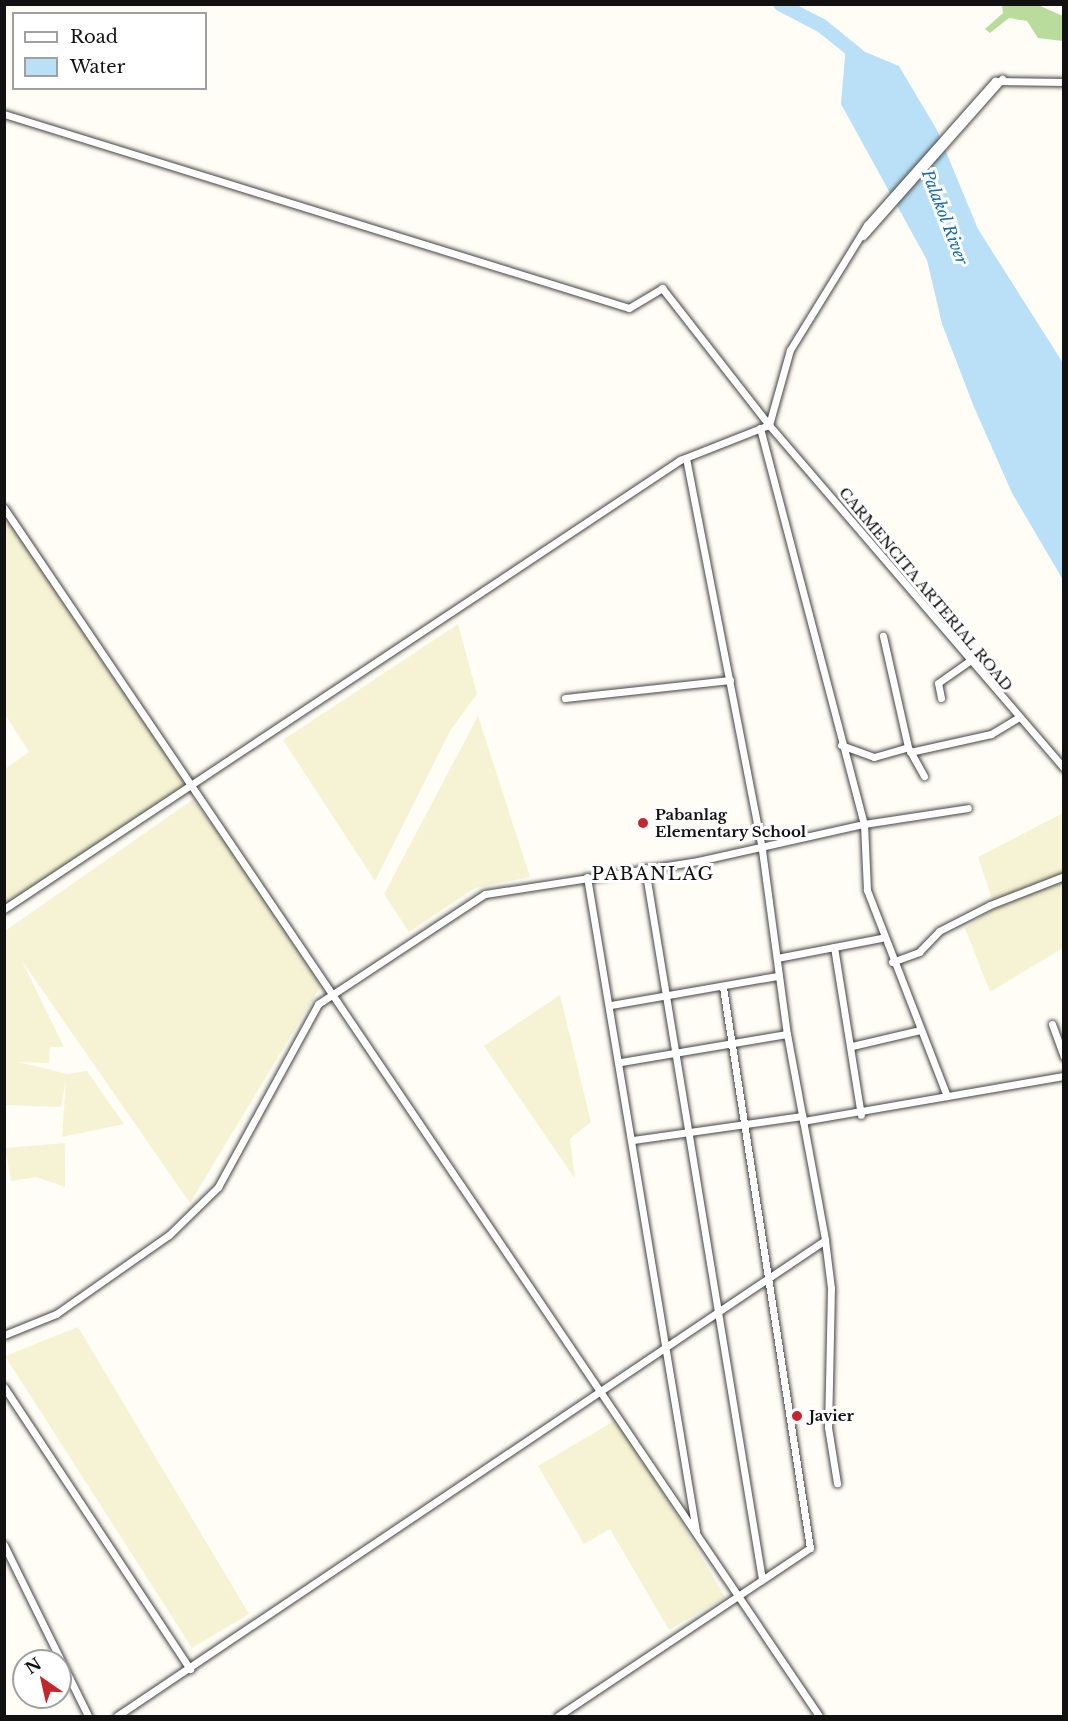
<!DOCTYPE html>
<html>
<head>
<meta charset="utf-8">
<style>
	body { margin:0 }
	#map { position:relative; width:1068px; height:1721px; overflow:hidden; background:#fffdf5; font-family:"Libre Baskerville",serif }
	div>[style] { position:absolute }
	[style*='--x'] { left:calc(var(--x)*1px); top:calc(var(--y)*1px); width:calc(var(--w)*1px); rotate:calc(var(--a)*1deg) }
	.farmland>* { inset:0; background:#f6f3d4 }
	.forest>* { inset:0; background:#b9dc9c }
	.water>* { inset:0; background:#b9e0f7 }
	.river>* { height:14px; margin:-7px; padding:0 7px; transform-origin:7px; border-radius:7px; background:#b9e0f7 }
	.roads { filter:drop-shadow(0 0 2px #444) drop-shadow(0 0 2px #444) }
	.street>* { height:7px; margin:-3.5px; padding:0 3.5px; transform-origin:3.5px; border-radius:3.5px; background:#fff }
	.dots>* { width:16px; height:16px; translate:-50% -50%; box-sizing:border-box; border:3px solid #fff; border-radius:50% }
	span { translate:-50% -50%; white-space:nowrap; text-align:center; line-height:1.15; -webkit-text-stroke:6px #fff; paint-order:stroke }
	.street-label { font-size:15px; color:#111 }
	.poi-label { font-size:15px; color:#111; font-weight:700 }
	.left { translate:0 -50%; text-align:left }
	.water-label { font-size:16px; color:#1768a6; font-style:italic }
	.quarter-label { font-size:18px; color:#111; letter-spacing:1.5px }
	.frame { position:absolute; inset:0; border:6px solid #111; pointer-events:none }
	.legend { position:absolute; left:12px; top:12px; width:195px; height:78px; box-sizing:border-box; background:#fff; border:2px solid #a0a0a0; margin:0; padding:8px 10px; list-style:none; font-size:18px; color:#111 }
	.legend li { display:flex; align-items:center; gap:12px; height:30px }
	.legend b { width:30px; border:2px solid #a0a0a0 }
	.north { position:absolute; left:12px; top:1649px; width:60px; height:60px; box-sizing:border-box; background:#fff; border:2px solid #a0a0a0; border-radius:50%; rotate:326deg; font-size:16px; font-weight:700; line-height:24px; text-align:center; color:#111 }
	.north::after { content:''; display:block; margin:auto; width:21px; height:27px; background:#c4262e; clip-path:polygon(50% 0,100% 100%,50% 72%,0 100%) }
</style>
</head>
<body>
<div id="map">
	<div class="farmland">
		<div style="clip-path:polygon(4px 506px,191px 785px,5px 909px,5px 769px,29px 752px,5px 714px)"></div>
		<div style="clip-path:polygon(458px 624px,477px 694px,450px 731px,375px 881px,283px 740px)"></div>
		<div style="clip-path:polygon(478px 716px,530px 877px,475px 888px,409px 932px,384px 894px)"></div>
		<div style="clip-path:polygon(192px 800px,267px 890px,322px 984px,190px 1203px,22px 961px,64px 1047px,50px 1047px,49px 1063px,19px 1062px,67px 1074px,87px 1071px,124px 1124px,62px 1137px,66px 1081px,61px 1107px,5px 1105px,5px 931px)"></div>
		<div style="clip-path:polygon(1063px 813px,1063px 948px,990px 992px,965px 928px,995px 908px,978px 857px)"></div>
		<div style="clip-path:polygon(560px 995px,591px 1122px,570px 1139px,575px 1179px,484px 1046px)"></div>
		<div style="clip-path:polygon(65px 1143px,65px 1187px,36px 1177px,11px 1181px,5px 1148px)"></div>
		<div style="clip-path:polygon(78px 1327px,249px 1614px,192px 1648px,5px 1356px)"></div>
		<div style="clip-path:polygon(619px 1418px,725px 1597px,669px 1630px,610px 1529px,584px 1544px,538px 1466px)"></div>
	</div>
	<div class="forest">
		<div style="clip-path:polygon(1002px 5px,1038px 5px,1063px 16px,1063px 41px,1038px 38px,1027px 21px,1009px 18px,990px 33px,985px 29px,1003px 13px)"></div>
	</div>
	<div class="water">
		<div style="clip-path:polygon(846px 44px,899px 66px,937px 130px,978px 229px,1063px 363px,1063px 580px,1012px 493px,974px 407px,942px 324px,927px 260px,841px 104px)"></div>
	</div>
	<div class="river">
		<div style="--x:780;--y:4;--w:47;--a:27.6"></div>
		<div style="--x:822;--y:26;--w:46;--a:38.9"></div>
	</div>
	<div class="roads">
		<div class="street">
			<div style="--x:4;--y:114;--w:654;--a:17.24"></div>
			<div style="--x:629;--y:308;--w:39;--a:-31"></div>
			<div style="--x:662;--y:288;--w:174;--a:52"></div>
			<div style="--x:769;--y:425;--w:452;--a:49.3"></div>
			<div style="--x:863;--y:236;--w:210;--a:-48.5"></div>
			<div style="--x:769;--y:425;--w:78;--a:-74.4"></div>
			<div style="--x:790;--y:350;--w:147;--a:-58.4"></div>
			<div style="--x:867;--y:225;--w:193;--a:-48.4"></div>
			<div style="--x:995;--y:81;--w:69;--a:0.8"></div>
			<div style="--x:760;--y:428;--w:409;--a:75.3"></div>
			<div style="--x:864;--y:824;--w:66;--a:87.4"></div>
			<div style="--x:867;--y:890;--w:221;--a:68.8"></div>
			<div style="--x:686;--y:458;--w:399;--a:79"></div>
			<div style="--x:762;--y:850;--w:186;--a:82.3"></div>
			<div style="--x:787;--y:1034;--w:209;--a:79.5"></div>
			<div style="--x:825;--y:1240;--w:48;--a:82.9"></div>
			<div style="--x:831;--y:1288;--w:139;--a:91.2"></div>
			<div style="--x:828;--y:1427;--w:57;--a:80.9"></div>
			<div style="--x:4;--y:508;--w:1457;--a:55.99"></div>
			<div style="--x:565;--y:698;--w:166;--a:-6.2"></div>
			<div style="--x:941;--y:698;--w:15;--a:-101"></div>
			<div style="--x:938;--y:683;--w:38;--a:-35"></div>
			<div style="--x:841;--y:745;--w:35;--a:20"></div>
			<div style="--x:874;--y:757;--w:35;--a:-16"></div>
			<div style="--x:908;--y:747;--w:114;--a:-102.7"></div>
			<div style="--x:909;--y:749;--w:31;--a:61"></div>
			<div style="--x:910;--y:752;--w:83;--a:-12.5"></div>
			<div style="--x:991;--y:734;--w:31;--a:-31"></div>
			<div style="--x:645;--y:868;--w:721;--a:80.66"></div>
			<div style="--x:587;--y:877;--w:663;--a:80.54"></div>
			<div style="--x:4;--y:909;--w:812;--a:-33.59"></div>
			<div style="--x:680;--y:460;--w:96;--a:-21.5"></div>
			<div style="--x:834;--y:947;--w:170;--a:80.9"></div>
			<div style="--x:777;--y:958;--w:106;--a:-10.9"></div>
			<div style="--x:892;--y:962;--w:29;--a:-20"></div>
			<div style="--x:919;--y:952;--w:29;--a:-46"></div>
			<div style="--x:939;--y:931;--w:57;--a:-27"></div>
			<div style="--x:990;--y:905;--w:79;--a:-21.4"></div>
			<div style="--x:611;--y:1005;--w:169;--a:-9.9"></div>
			<div style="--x:1052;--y:1024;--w:35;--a:70"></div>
			<div style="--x:852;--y:1046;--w:70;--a:-13.2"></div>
			<div style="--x:621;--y:1062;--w:168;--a:-9.6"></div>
			<div style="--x:803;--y:1121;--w:265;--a:-9.8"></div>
			<div style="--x:633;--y:1140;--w:171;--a:-8.1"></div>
			<div style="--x:4;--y:1335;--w:56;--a:-22"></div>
			<div style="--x:56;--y:1314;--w:138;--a:-35"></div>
			<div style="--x:169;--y:1235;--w:69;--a:-44.4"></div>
			<div style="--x:218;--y:1187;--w:209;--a:-61.3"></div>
			<div style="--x:318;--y:1004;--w:200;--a:-33.4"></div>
			<div style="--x:485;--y:894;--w:216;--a:-8.8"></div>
			<div style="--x:698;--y:861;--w:170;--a:-12.6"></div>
			<div style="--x:864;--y:824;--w:105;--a:-8.7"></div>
			<div style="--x:4;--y:1387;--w:338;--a:56.6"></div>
			<div style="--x:4;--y:1545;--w:191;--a:63.8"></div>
			<div style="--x:117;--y:1716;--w:853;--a:-33.91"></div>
			<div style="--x:558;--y:1716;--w:303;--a:-33.7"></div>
			<div style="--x:810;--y:1548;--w:568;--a:-98.82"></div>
		</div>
	</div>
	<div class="dots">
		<div style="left:643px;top:823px;background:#c4262e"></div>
		<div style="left:797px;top:1416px;background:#c4262e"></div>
	</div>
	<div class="street-label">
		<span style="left:926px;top:589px;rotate:50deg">CARMENCITA ARTERIAL ROAD</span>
	</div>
	<div class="poi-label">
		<span class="left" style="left:655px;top:823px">Pabanlag<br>Elementary School</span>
		<span class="left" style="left:809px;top:1416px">Javier</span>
	</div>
	<div class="water-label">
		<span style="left:945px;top:217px;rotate:69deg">Palakol River</span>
	</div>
	<div class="quarter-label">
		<span style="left:653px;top:874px">PABANLAG</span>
	</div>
	<div class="frame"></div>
	<ul class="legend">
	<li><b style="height:8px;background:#fff"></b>Road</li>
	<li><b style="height:16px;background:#b9e0f7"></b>Water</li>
	</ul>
	<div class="north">N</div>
</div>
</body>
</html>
